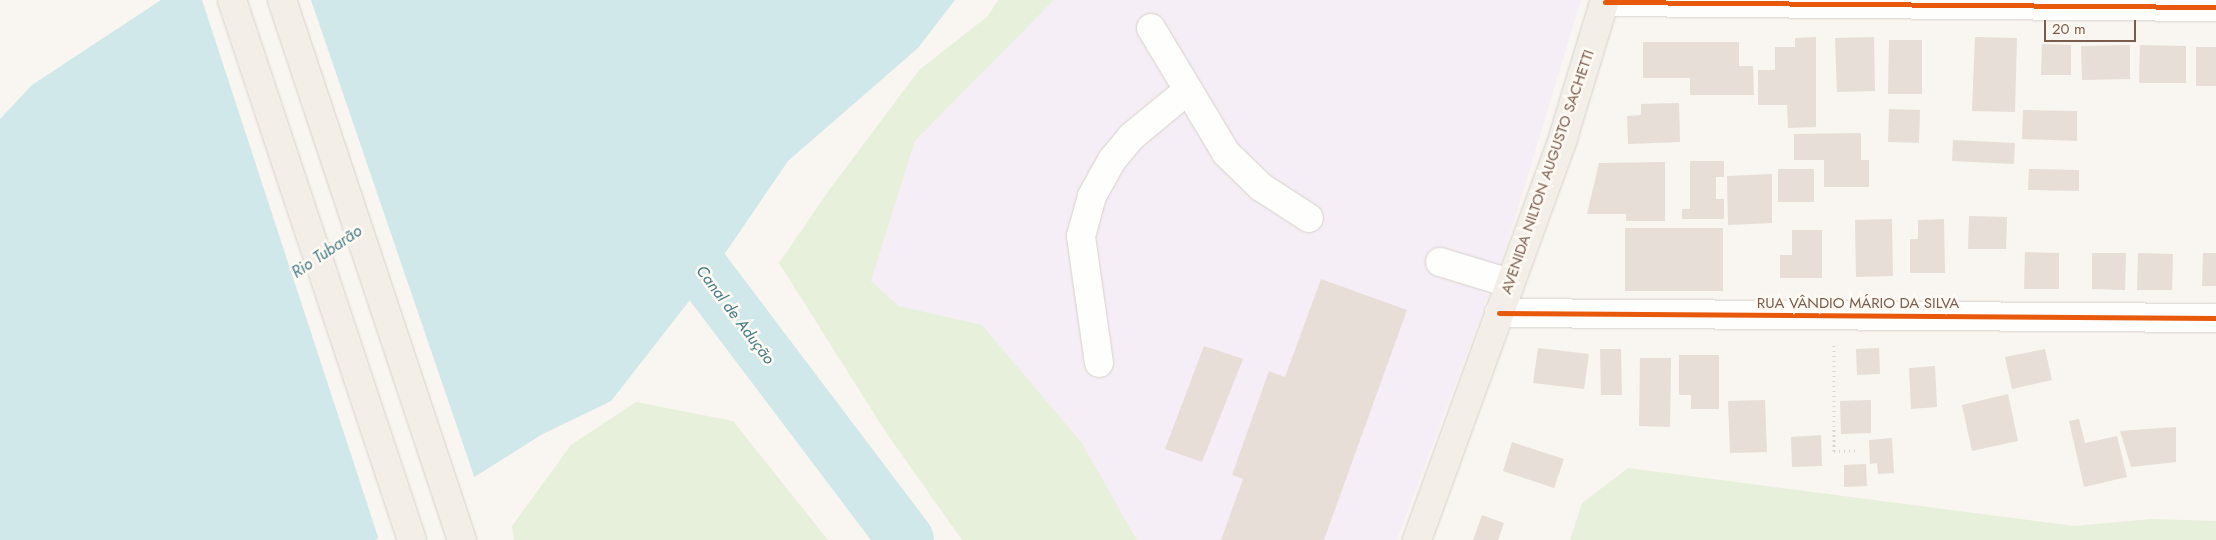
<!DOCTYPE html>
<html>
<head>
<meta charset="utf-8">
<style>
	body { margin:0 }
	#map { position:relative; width:2216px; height:540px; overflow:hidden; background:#f9f5f0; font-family:Jost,sans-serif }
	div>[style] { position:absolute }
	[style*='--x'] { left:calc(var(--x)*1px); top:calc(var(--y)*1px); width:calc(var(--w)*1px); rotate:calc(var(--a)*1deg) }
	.education>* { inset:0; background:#f6eef6 }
	.green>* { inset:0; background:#e7f0db }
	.water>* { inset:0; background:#d0e8ea }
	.pier>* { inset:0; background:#f9f5f0 }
	.river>* { height:56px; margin:-28px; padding:0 28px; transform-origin:28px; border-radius:28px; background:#d0e8ea }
	.building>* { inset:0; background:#e6ded7 }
	.path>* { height:3px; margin-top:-1.5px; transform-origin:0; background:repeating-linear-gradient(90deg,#dcd5d0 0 1px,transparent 0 5px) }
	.roads { filter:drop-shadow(0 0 1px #d7d1cb) drop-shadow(0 0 1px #d7d1cb) }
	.minor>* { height:28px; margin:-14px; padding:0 14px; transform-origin:14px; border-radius:14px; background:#fefefd }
	.major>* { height:28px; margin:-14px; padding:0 14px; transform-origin:14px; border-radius:14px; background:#f3eee8 }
	.cycleway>* { height:5px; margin:-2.5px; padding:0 2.5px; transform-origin:2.5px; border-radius:2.5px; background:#e8590c }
	span { translate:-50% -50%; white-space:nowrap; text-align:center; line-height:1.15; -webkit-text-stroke:5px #fffaf3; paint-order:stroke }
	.street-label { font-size:15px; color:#7a5c4d }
	.water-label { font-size:16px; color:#437c86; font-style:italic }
	.scale { position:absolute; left:2044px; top:20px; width:92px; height:22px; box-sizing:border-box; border:2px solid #7a5c4d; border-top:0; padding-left:6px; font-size:15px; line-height:18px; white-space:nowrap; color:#7a5c4d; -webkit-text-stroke:4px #fffaf3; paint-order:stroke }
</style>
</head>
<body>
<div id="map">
	<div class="education">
		<div style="clip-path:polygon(1054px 0,1581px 0,1503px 257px,1397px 540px,1137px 540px,1082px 443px,982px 325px,899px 306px,871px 281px,915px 141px)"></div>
	</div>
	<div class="green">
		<div style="clip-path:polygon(998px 0,1054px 0,915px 141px,871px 281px,899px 306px,982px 325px,1082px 443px,1137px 540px,962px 540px,885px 431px,779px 263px,830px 189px,919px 70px,988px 16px)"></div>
		<div style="clip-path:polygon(636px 402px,733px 421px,828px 540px,514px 540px,512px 526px,571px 445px)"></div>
		<div style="clip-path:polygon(1628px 468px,2074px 526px,2152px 519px,2216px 521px,2216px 540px,1570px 540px,1582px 503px)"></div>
	</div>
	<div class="water">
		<div style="clip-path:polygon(161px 0,955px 0,918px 48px,788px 161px,715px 268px,611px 401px,541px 435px,375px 540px,0 540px,0 119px,32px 85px)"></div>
	</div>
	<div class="pier">
		<div style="clip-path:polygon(202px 0,311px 0,475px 479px,379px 540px)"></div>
	</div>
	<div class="river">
		<div style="--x:661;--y:216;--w:406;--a:52.9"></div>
	</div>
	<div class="building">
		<div style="clip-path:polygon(1816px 37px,1816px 127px,1788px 128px,1787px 105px,1758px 105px,1758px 70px,1775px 70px,1775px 47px,1795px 47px,1795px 38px)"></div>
		<div style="clip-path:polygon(1874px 37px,1875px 91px,1837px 92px,1835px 38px)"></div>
		<div style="clip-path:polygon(1975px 37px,2017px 38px,2015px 112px,1972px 111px)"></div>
		<div style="clip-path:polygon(1889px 40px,1922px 40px,1922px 94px,1888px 94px)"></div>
		<div style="clip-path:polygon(1643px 42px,1739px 42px,1739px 66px,1753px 66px,1754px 95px,1690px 95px,1690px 78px,1643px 78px)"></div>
		<div style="clip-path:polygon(2042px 44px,2071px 45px,2071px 75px,2041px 75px)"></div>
		<div style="clip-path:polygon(2130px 45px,2130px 79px,2082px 80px,2081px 46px)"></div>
		<div style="clip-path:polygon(2140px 45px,2186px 46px,2186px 83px,2139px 83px)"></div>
		<div style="clip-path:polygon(2196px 47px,2216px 47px,2216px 86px,2196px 86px)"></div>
		<div style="clip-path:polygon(1679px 103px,1680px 142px,1628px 144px,1627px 116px,1641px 115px,1641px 104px)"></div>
		<div style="clip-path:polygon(1889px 109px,1920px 110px,1919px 143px,1888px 142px)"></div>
		<div style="clip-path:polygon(2023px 110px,2077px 111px,2077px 141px,2022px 139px)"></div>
		<div style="clip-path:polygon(1861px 133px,1861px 160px,1869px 160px,1869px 187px,1824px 187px,1824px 160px,1794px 160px,1794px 134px)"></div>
		<div style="clip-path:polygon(1953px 140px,2015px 143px,2014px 164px,1952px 161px)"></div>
		<div style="clip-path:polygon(1690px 161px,1724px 161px,1724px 177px,1716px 177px,1716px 199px,1724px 199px,1724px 219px,1682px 219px,1682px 209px,1690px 209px)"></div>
		<div style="clip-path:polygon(1665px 162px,1665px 221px,1626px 221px,1626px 214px,1587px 214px,1599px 163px)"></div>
		<div style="clip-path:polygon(1778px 169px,1814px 169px,1814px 202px,1778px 202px)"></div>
		<div style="clip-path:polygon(2029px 169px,2079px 170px,2079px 191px,2028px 190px)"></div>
		<div style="clip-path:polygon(1772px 174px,1772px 223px,1728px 225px,1727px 176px)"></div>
		<div style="clip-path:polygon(1969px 216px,2007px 217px,2006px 249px,1968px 249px)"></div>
		<div style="clip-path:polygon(1892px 219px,1893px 276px,1856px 277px,1855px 220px)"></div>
		<div style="clip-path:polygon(1944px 219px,1945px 273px,1910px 273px,1910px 239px,1918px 239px,1918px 220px)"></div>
		<div style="clip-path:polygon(1625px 228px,1723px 228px,1723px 291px,1625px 291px)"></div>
		<div style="clip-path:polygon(1792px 230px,1822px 230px,1822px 278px,1780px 278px,1780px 255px,1792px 255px)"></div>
		<div style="clip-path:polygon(2025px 252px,2059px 253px,2059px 289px,2024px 289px)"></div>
		<div style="clip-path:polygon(2092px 253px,2126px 253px,2125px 290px,2092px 289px)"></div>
		<div style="clip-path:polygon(2138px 253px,2173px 254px,2172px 290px,2137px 290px)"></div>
		<div style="clip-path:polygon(2203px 253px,2216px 253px,2216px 286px,2202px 286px)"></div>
		<div style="clip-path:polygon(1321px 279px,1407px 310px,1324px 540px,1221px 540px,1243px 479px,1232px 475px,1269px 371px,1285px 377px)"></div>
		<div style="clip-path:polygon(1204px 346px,1243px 359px,1202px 462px,1165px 449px)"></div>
		<div style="clip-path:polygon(1538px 348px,1589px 354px,1584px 389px,1533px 383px)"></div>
		<div style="clip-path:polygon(1879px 348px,1880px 374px,1857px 375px,1856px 349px)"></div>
		<div style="clip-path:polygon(1600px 349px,1621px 349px,1622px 395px,1601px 395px)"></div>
		<div style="clip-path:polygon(2045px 349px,2052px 380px,2012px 389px,2005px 357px)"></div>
		<div style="clip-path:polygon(1679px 355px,1719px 355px,1719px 409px,1691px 409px,1691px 395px,1679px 395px)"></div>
		<div style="clip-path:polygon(1640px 358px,1671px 358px,1670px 427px,1639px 426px)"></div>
		<div style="clip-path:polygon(1935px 366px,1937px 407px,1911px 409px,1909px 368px)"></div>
		<div style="clip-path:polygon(2008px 394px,2018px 441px,1972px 451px,1962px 405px)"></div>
		<div style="clip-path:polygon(1765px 400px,1767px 452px,1730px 453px,1728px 401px)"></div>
		<div style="clip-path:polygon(1871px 400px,1871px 433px,1841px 434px,1840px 401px)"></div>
		<div style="clip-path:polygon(2079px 419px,2085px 443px,2117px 436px,2127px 477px,2084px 487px,2069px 421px)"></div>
		<div style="clip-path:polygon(2176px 427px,2176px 462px,2131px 467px,2120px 431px)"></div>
		<div style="clip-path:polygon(1821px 435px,1822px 466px,1792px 467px,1791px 437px)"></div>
		<div style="clip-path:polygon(1892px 438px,1894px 473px,1878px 474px,1877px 463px,1870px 464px,1869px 440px)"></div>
		<div style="clip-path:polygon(1512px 442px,1564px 459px,1554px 488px,1503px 471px)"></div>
		<div style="clip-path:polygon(1866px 464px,1867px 486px,1844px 487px,1844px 465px)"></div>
		<div style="clip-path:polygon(1482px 515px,1504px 523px,1498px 540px,1473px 540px)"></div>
	</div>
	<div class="path">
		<div style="--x:1834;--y:345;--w:106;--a:90"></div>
		<div style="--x:1834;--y:451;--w:23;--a:-2"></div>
	</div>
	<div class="roads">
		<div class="minor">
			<div style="--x:1605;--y:2;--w:611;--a:0.47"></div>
			<div style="--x:1151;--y:28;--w:146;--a:59"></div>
			<div style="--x:1226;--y:153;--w:49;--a:44.2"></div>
			<div style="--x:1261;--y:187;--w:57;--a:32.9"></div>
			<div style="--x:1440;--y:262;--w:72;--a:16.9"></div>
			<div style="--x:1499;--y:313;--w:717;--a:0.4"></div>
			<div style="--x:1099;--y:363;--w:128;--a:-98.1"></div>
			<div style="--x:1081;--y:236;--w:41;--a:-74.6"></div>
			<div style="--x:1092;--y:196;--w:41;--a:-60.9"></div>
			<div style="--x:1112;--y:160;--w:30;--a:-50"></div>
			<div style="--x:1131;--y:137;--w:74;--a:-39.5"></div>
		</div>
		<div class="major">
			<div style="--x:232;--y:0;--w:569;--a:71.57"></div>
			<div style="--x:282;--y:0;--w:569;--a:71.57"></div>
			<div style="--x:1417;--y:540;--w:428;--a:-70"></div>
			<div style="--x:1563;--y:138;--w:144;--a:-73.1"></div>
		</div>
	</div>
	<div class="cycleway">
		<div style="--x:1605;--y:2;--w:611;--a:0.47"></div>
		<div style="--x:1499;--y:313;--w:717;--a:0.4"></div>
	</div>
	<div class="street-label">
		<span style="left:1548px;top:172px;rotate:-71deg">AVENIDA NILTON AUGUSTO SACHETTI</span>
		<span style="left:1858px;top:304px">RUA VÂNDIO MÁRIO DA SILVA</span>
	</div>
	<div class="water-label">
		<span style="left:327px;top:252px;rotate:-34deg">Rio Tubarão</span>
		<span style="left:735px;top:315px;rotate:53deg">Canal de Adução</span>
	</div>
	<div class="scale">20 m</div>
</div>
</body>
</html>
